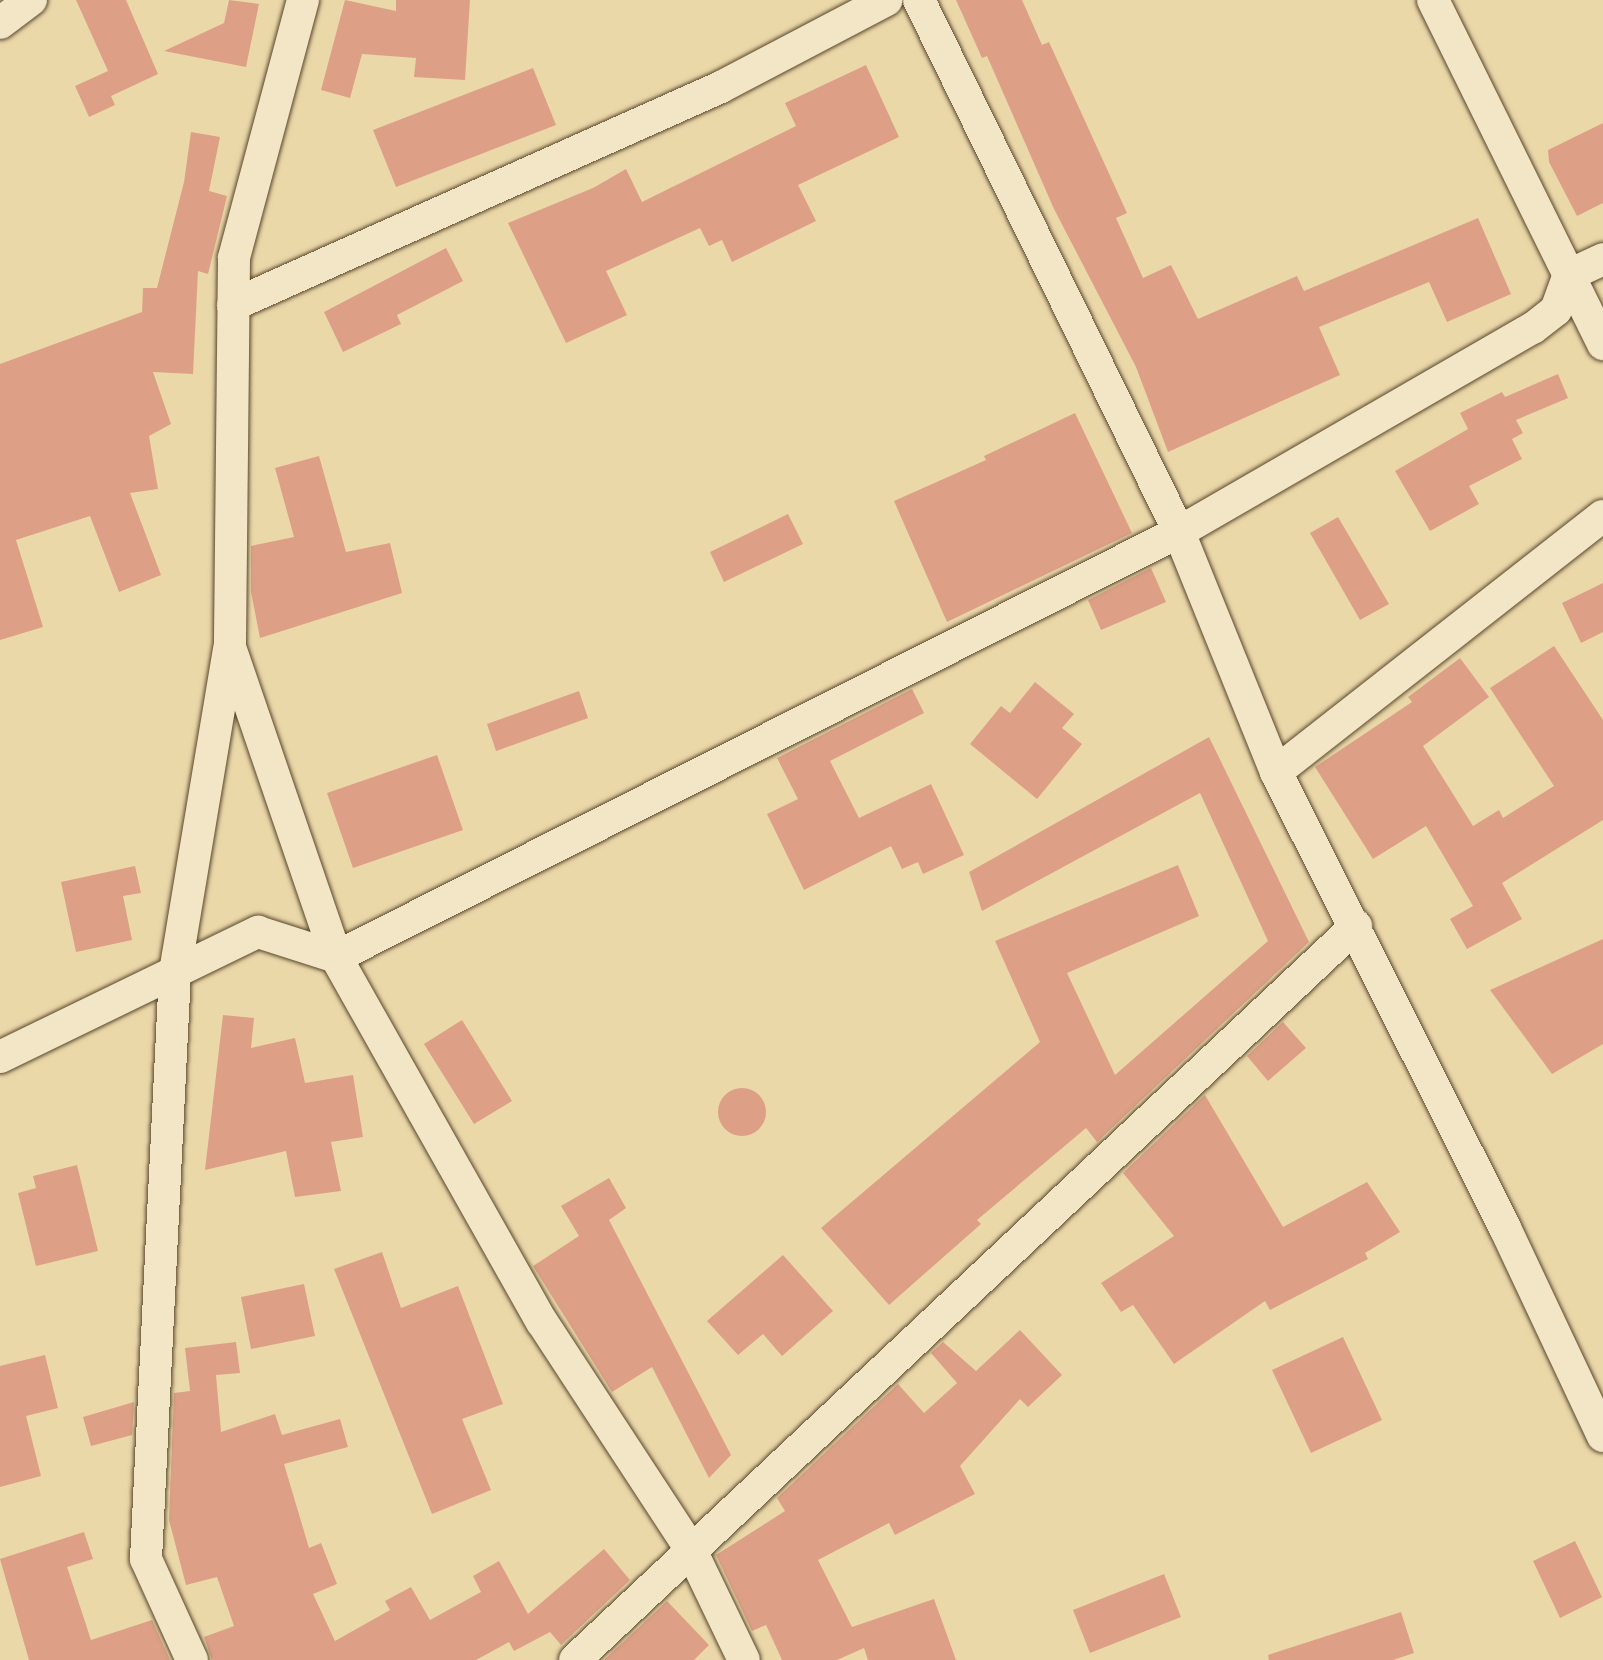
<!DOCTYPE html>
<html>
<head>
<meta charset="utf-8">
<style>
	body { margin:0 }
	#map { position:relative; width:1603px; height:1660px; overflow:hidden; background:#ebd8a9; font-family:"IM FELL Great Primer",serif }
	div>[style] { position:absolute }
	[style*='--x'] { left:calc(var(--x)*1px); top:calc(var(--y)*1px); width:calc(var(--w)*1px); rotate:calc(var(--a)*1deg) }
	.building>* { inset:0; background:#dda087 }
	.round { border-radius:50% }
	.roads { filter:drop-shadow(0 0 2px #58462b) drop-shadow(0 0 2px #58462b) }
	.street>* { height:32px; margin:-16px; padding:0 16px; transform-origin:16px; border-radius:16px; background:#f2e6c7 }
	span { translate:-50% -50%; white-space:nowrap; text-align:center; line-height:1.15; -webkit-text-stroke:9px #f2e6c7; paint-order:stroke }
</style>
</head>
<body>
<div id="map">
	<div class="building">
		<div style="clip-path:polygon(76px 0,126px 0,158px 74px,111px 96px,115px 105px,89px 117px,75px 86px,108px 71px)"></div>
		<div style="clip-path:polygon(229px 0,259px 4px,246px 67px,164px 51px,224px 23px)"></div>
		<div style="clip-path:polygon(345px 0,396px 11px,396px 0,470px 0,465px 80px,414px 77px,416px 58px,362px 54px,350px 98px,321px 90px)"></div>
		<div style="clip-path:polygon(956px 0,1022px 0,1042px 45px,1049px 42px,1127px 213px,1116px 218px,1143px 278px,1171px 265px,1198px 319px,1297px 276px,1304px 291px,1478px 218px,1511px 294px,1447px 322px,1429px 282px,1319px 327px,1340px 375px,1168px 452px,1136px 367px,1054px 209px,987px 56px,982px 58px)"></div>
		<div style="clip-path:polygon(866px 65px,899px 137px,798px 185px,816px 221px,732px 262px,722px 240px,709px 246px,700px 228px,606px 271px,627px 315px,566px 343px,508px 223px,593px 188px,626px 169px,642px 202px,796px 126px,785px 103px)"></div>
		<div style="clip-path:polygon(533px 68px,556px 125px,396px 187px,373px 130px)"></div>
		<div style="clip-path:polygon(1603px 123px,1603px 203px,1577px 216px,1549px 162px,1548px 150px)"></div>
		<div style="clip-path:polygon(191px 132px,220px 137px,209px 191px,227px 196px,208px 274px,198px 271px,193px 374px,153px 372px,171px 424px,149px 436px,158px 489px,130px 493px,161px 575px,119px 592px,90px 516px,16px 540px,43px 627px,0 640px,0 364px,142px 312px,143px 288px,157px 288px,184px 182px)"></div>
		<div style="clip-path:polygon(446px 248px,463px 281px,397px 315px,401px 324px,343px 352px,324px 312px)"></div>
		<div style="clip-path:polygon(1558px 374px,1568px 398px,1516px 420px,1523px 433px,1512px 439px,1522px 459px,1469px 486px,1479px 504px,1430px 531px,1395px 471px,1468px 429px,1460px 413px,1502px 392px,1505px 397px)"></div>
		<div style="clip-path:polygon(1075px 413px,1132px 533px,947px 622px,894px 501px,986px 460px,984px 456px)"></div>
		<div style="clip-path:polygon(319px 456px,346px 552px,390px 543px,402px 593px,260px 638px,251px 592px,251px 546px,294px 537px,275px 468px)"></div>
		<div style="clip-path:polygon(788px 514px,803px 544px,724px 582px,710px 552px)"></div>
		<div style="clip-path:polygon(1338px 517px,1389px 604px,1360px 620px,1310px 533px)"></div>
		<div style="clip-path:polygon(1151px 568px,1166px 602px,1101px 630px,1088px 600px)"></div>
		<div style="clip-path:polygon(1603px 583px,1603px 632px,1581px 643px,1562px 603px)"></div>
		<div style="clip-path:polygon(1554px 646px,1603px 720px,1603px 820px,1502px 883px,1522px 919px,1467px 949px,1450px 919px,1473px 906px,1426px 826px,1373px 859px,1315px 767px,1412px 702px,1408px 697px,1460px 658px,1489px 697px,1423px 746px,1473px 826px,1499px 810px,1503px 818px,1554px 786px,1490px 688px)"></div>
		<div style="clip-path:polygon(1035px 682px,1074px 714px,1062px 728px,1082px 744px,1037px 799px,970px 744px,1001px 706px,1010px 713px)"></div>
		<div style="clip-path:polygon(912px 689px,924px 713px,830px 761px,859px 818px,931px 784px,964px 855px,923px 874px,918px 862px,902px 869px,891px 846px,804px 890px,767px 814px,798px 799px,777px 758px)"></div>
		<div style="clip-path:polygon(579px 691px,588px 718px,496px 751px,487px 724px)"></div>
		<div style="clip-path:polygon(1209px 737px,1309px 942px,1097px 1142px,1086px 1128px,977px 1220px,981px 1224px,889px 1305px,821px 1228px,1040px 1042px,995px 941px,1178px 865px,1199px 916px,1067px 973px,1115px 1075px,1268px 941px,1200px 793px,982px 911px,969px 872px)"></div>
		<div style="clip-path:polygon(437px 755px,463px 830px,353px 868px,327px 793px)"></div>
		<div style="clip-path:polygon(135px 866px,141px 893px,123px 896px,132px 940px,76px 952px,61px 882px)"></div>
		<div style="clip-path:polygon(1603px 939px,1603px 1044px,1552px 1074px,1490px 990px)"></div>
		<div style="clip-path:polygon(223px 1015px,254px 1018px,251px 1048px,295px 1038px,305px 1083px,353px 1075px,363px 1137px,331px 1142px,341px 1191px,295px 1197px,286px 1151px,205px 1170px)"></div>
		<div style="clip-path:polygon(462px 1020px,512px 1101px,474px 1124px,424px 1044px)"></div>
		<div style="clip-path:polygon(1283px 1022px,1306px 1048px,1268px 1081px,1247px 1056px)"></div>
		<div class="round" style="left:718px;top:1088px;width:48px;height:48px"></div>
		<div style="clip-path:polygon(1205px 1095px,1283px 1227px,1367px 1182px,1400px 1232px,1365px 1253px,1368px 1259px,1270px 1310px,1265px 1301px,1174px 1364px,1133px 1305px,1121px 1312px,1101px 1283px,1174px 1236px,1123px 1173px)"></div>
		<div style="clip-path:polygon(77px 1165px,98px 1251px,36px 1266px,18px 1193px,36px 1188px,33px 1176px)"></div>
		<div style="clip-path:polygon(609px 1178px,626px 1208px,609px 1220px,731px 1455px,709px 1478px,652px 1367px,612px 1392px,533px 1266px,579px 1236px,561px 1206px)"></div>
		<div style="clip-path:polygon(382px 1252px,401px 1308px,458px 1286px,503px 1404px,462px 1419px,491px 1490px,432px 1514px,334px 1269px)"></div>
		<div style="clip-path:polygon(783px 1255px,833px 1311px,782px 1356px,763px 1334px,738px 1355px,707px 1321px)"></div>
		<div style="clip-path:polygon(304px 1284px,315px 1336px,251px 1349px,241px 1297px)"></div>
		<div style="clip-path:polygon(1020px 1330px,1062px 1375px,1028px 1407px,1020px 1399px,960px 1466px,975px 1494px,895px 1535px,889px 1523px,818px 1560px,852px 1627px,934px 1599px,956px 1660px,868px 1660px,864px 1648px,837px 1660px,782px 1660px,766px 1625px,752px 1631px,716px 1555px,785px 1511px,777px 1498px,898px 1384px,924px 1413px,957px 1383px,931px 1353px,943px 1342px,976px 1371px)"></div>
		<div style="clip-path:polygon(1343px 1337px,1382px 1420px,1311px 1453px,1272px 1370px)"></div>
		<div style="clip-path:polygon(236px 1342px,240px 1373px,216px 1375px,221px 1432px,275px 1414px,282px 1435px,340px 1419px,348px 1447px,284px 1464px,309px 1548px,321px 1543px,337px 1584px,313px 1594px,335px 1641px,390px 1610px,385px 1601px,411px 1587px,430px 1620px,481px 1592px,473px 1576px,499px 1561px,528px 1614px,604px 1549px,630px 1580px,561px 1645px,550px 1632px,514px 1651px,509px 1642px,476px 1660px,212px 1660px,204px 1637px,234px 1626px,217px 1577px,186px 1585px,169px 1520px,174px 1393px,190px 1391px,185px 1348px)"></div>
		<div style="clip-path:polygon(45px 1355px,58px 1408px,26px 1416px,41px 1476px,0 1487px,0 1366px)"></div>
		<div style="clip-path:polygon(134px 1402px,132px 1435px,91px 1446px,83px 1417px)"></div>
		<div style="clip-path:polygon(84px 1532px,93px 1559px,67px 1567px,91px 1640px,152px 1620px,170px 1660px,29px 1660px,0 1559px)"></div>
		<div style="clip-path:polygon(1575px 1541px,1602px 1597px,1560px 1618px,1533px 1561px)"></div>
		<div style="clip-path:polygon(1164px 1574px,1181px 1617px,1090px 1653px,1073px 1610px)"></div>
		<div style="clip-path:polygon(667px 1601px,709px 1645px,694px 1660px,604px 1660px)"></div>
		<div style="clip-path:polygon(1401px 1612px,1414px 1653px,1393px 1660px,1269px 1660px,1268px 1655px)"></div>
	</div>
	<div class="roads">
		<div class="street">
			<div style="--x:303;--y:0;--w:267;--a:105"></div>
			<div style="--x:234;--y:258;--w:389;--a:90.6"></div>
			<div style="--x:230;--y:647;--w:328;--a:71.1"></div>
			<div style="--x:336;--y:957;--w:419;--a:60.6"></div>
			<div style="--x:542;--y:1322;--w:270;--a:56.8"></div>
			<div style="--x:690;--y:1548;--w:124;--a:64.3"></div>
			<div style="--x:919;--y:0;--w:592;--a:63.95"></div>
			<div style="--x:1179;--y:532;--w:259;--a:68"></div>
			<div style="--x:1276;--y:772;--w:510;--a:63.33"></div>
			<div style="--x:1505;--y:1228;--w:230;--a:64.8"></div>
			<div style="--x:1433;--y:0;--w:384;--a:63.7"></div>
			<div style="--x:0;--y:23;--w:39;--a:-37"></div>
			<div style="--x:233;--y:305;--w:534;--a:-24.07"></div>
			<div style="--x:721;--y:87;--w:187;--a:-27.7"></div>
			<div style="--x:1276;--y:772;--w:415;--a:-38.1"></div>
			<div style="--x:0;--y:1057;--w:287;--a:-25.9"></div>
			<div style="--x:258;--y:932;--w:82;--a:17.8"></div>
			<div style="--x:336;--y:957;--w:944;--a:-26.76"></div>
			<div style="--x:1179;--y:532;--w:409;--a:-30"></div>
			<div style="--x:1533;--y:328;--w:29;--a:-38"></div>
			<div style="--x:1556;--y:310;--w:37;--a:-70"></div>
			<div style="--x:1569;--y:275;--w:38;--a:-25"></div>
			<div style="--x:192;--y:1660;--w:111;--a:-114.5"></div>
			<div style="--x:146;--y:1559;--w:588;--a:-87.17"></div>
			<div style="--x:175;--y:972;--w:326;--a:-80.5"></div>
			<div style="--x:575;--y:1660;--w:1072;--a:-43.22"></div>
		</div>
	</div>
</div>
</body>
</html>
